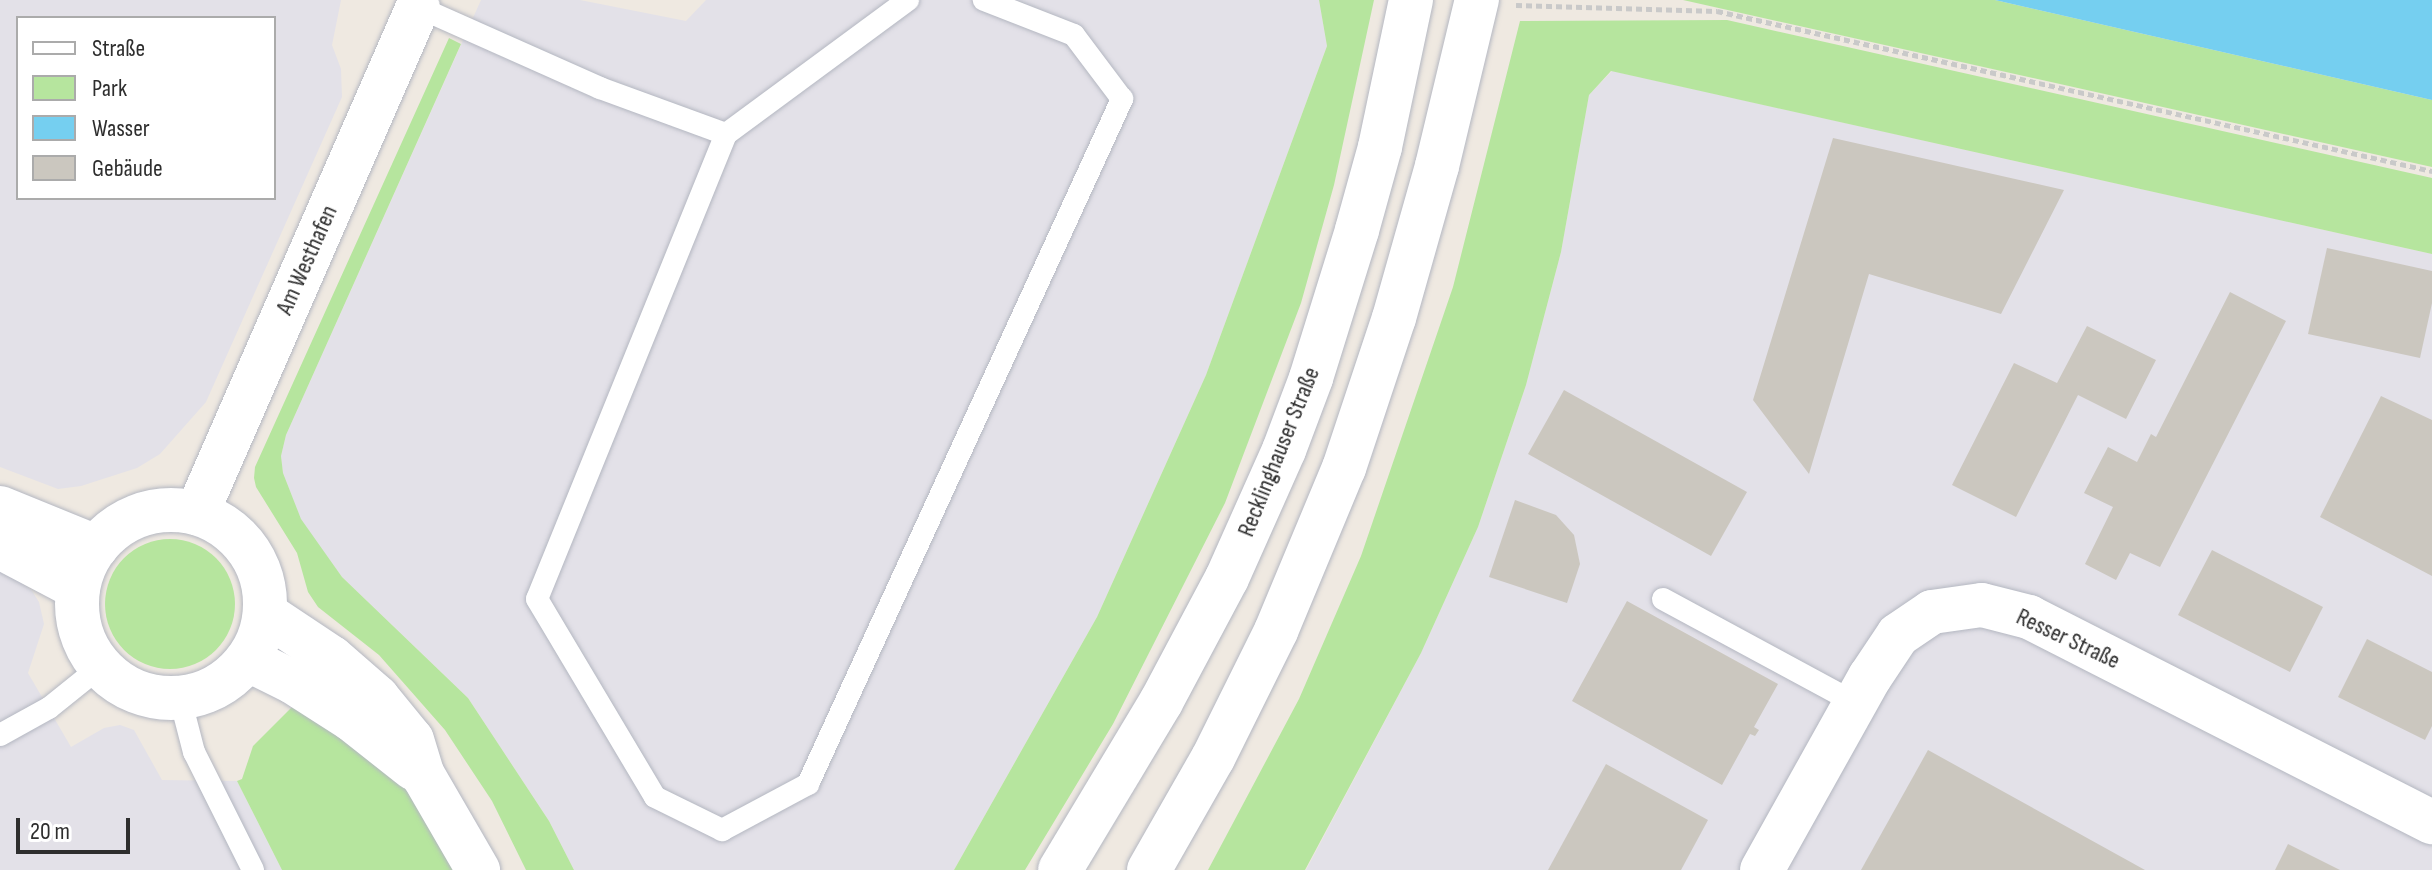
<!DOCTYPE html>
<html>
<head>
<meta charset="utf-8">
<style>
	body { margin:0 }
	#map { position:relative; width:2432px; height:870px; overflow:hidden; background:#efe9e1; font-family:"Sofia Sans Condensed",sans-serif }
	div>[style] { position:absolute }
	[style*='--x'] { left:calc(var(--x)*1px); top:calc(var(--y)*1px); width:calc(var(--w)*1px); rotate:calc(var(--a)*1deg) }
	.industrial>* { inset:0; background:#e3e1e8 }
	.green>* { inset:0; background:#b6e59e }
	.round { border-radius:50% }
	.water>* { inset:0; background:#75cff0 }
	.building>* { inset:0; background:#cbc7bf }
	.path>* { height:5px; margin-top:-2.5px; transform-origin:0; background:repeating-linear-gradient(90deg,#c9c9c9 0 6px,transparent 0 10px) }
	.roads { filter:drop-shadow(0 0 2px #b4b7c1) drop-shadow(0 0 2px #b4b7c1) }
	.service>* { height:22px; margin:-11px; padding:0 11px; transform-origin:11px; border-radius:11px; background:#fff }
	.minor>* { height:44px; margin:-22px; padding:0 22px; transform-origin:22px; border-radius:22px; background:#fff }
	.minor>.ring { margin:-22px; padding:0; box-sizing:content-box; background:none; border:44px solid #fff; border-radius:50% }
	.secondary>* { height:44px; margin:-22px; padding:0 22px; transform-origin:22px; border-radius:22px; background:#fff }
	span { translate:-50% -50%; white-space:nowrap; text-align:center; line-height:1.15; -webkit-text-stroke:7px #fff; paint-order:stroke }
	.street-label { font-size:24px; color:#2e2e2e }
	.legend { position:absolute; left:16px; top:16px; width:260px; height:184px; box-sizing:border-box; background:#fff; border:2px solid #ababab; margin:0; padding:10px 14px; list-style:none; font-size:24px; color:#2e2e2e }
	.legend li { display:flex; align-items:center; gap:16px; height:40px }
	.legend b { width:40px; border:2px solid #ababab }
	.scale { position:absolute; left:16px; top:818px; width:114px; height:36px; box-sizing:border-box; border:4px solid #2e2e2e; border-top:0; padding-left:10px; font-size:24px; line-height:28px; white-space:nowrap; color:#2e2e2e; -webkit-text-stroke:6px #fff; paint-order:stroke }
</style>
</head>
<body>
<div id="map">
	<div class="industrial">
		<div style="clip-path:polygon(evenodd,0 0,341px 0,332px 45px,341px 69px,342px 97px,206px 402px,160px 454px,137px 468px,81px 486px,58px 489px,0 467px,0 0,18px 18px,274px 18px,274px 198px,18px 198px,18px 18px)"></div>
		<div style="clip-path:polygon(481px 0,580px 0,686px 21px,706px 0,1319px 0,1327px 46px,1206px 375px,1097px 617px,954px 870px,574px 870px,549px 821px,468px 698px,342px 577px,301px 520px,283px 473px,281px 456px,286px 435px)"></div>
		<div style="clip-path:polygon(1612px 71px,2432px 254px,2432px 870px,1306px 870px,1421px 653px,1478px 527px,1526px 385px,1561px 252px,1589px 95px)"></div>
		<div style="clip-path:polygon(0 564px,32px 591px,39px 602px,44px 624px,28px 673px,71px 747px,104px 728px,120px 725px,134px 730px,162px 780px,237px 781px,282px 870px,0 870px)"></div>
	</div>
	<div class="green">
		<div style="clip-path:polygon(1319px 0,1374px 0,1334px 185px,1301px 303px,1225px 503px,1113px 724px,1025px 870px,954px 870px,1097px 617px,1206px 375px,1327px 46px)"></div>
		<div style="clip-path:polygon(1683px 0,1995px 0,2432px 100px,2432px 167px)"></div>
		<div style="clip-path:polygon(1727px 20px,2432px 178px,2432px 254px,1611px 71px,1589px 95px,1561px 252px,1526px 385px,1478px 527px,1421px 653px,1305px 870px,1208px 870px,1299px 699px,1361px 556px,1453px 287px,1520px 21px)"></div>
		<div style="clip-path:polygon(449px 38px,461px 44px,286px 435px,281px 456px,283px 473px,301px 519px,342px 577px,468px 698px,549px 821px,574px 870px,526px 870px,492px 801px,445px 730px,379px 655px,318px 607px,308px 592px,297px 553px,256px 487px,254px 478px,255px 467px)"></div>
		<div class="round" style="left:105px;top:539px;width:130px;height:130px"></div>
		<div style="clip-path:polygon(295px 704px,391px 768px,422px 810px,455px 870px,282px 870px,237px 781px,242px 779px,253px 746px)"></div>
	</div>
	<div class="water">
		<div style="clip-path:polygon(1995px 0,2432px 0,2432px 100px)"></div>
	</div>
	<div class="building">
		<div style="clip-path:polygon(1833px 138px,2064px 190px,2001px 314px,1869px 274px,1809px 474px,1753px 400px)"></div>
		<div style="clip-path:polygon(2327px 248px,2432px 271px,2432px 303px,2420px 358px,2308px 334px)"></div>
		<div style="clip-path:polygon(2230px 292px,2286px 321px,2160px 567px,2130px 553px,2116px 580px,2085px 564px,2113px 507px,2084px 493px,2108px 447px,2137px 462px,2151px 434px,2156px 437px)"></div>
		<div style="clip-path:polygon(2087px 326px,2156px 360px,2126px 419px,2078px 395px,2016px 517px,1952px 485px,2014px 363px,2057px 383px)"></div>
		<div style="clip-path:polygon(1564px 390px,1747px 492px,1711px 556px,1528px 454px)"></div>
		<div style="clip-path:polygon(2381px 396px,2432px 420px,2432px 576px,2320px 517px)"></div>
		<div style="clip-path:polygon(1515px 500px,1556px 515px,1574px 535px,1580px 564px,1567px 603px,1489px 577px)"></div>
		<div style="clip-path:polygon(2212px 550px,2323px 607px,2290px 672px,2178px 615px)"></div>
		<div style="clip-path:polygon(1627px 601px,1778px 684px,1754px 727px,1759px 730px,1755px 736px,1750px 734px,1722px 785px,1572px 701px)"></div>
		<div style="clip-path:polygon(2367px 639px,2432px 672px,2432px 726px,2425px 740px,2338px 697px)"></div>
		<div style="clip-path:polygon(1928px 750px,2145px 870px,1861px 870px)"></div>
		<div style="clip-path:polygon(1606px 764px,1708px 820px,1681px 870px,1548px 870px)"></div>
		<div style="clip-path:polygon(2288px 844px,2340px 870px,2275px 870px)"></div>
	</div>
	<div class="path">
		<div style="--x:1516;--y:5;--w:201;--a:1.7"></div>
		<div style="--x:1717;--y:11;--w:733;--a:12.61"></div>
	</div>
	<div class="roads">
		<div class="service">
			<div style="--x:908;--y:0;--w:226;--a:143.6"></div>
			<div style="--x:726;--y:134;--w:502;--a:112.12"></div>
			<div style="--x:537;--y:599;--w:230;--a:59.2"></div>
			<div style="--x:655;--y:797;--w:75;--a:26.2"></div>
			<div style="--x:722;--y:830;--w:98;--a:-28.1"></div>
			<div style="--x:808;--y:784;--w:754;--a:-65.37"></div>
			<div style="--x:1122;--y:99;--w:80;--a:-126.9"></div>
			<div style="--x:1074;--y:35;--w:97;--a:-158.7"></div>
			<div style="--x:418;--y:7;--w:199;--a:24"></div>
			<div style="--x:600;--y:88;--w:134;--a:20.1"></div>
			<div style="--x:1663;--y:599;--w:218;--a:28.4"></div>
			<div style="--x:180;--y:698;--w:56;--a:75.5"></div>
			<div style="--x:194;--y:752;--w:132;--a:63.4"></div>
			<div style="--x:0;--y:735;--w:56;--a:-28.9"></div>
			<div style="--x:49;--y:708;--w:65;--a:-38.8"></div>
		</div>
		<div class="minor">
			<div style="--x:0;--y:508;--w:104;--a:22.1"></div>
			<div class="ring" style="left:77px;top:510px;width:144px;height:144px"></div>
			<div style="--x:197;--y:513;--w:552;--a:-66.41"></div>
			<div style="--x:0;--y:547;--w:88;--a:27.7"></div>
			<div style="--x:266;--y:614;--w:79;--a:33.7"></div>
			<div style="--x:332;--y:658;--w:60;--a:40.9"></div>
			<div style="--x:377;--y:697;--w:55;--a:50.9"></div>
			<div style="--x:412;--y:740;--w:37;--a:73"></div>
			<div style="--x:423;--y:775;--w:110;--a:59.9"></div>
			<div style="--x:249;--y:660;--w:49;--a:26.6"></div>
			<div style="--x:293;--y:682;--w:69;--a:32.5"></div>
			<div style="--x:351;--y:719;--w:79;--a:38.3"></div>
			<div style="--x:1762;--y:870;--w:221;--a:-60.8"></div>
			<div style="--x:1870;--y:677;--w:50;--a:-56.3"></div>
			<div style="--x:1898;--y:635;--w:41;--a:-34.1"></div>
			<div style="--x:1932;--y:612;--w:50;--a:-8"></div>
			<div style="--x:1982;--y:605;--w:49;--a:14.3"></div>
			<div style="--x:2029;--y:617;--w:452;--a:27"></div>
		</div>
		<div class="secondary">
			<div style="--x:1060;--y:870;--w:196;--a:-59"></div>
			<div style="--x:1161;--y:702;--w:140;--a:-62"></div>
			<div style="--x:1227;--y:578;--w:140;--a:-66"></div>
			<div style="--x:1284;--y:450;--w:77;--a:-69.4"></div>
			<div style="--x:1311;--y:378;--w:155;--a:-72.7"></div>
			<div style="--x:1357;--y:230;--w:86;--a:-74.5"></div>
			<div style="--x:1380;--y:147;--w:150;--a:-78.1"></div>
			<div style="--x:1149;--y:870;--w:129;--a:-60.3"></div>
			<div style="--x:1213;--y:758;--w:142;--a:-63.6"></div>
			<div style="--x:1276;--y:631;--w:177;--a:-67.4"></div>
			<div style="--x:1344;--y:468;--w:158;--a:-71.6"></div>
			<div style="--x:1394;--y:318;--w:158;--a:-74.2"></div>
			<div style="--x:1437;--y:166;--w:171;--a:-76.5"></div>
		</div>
	</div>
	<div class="street-label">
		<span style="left:307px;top:260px;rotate:-66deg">Am Westhafen</span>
		<span style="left:1279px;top:452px;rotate:-68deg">Recklinghauser Straße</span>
		<span style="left:2068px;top:639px;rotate:25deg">Resser Straße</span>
	</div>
	<ul class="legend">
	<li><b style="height:10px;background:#fff"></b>Straße</li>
	<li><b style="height:22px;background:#b6e59e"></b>Park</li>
	<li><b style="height:22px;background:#75cff0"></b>Wasser</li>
	<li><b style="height:22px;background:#cbc7bf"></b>Gebäude</li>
	</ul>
	<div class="scale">20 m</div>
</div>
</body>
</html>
